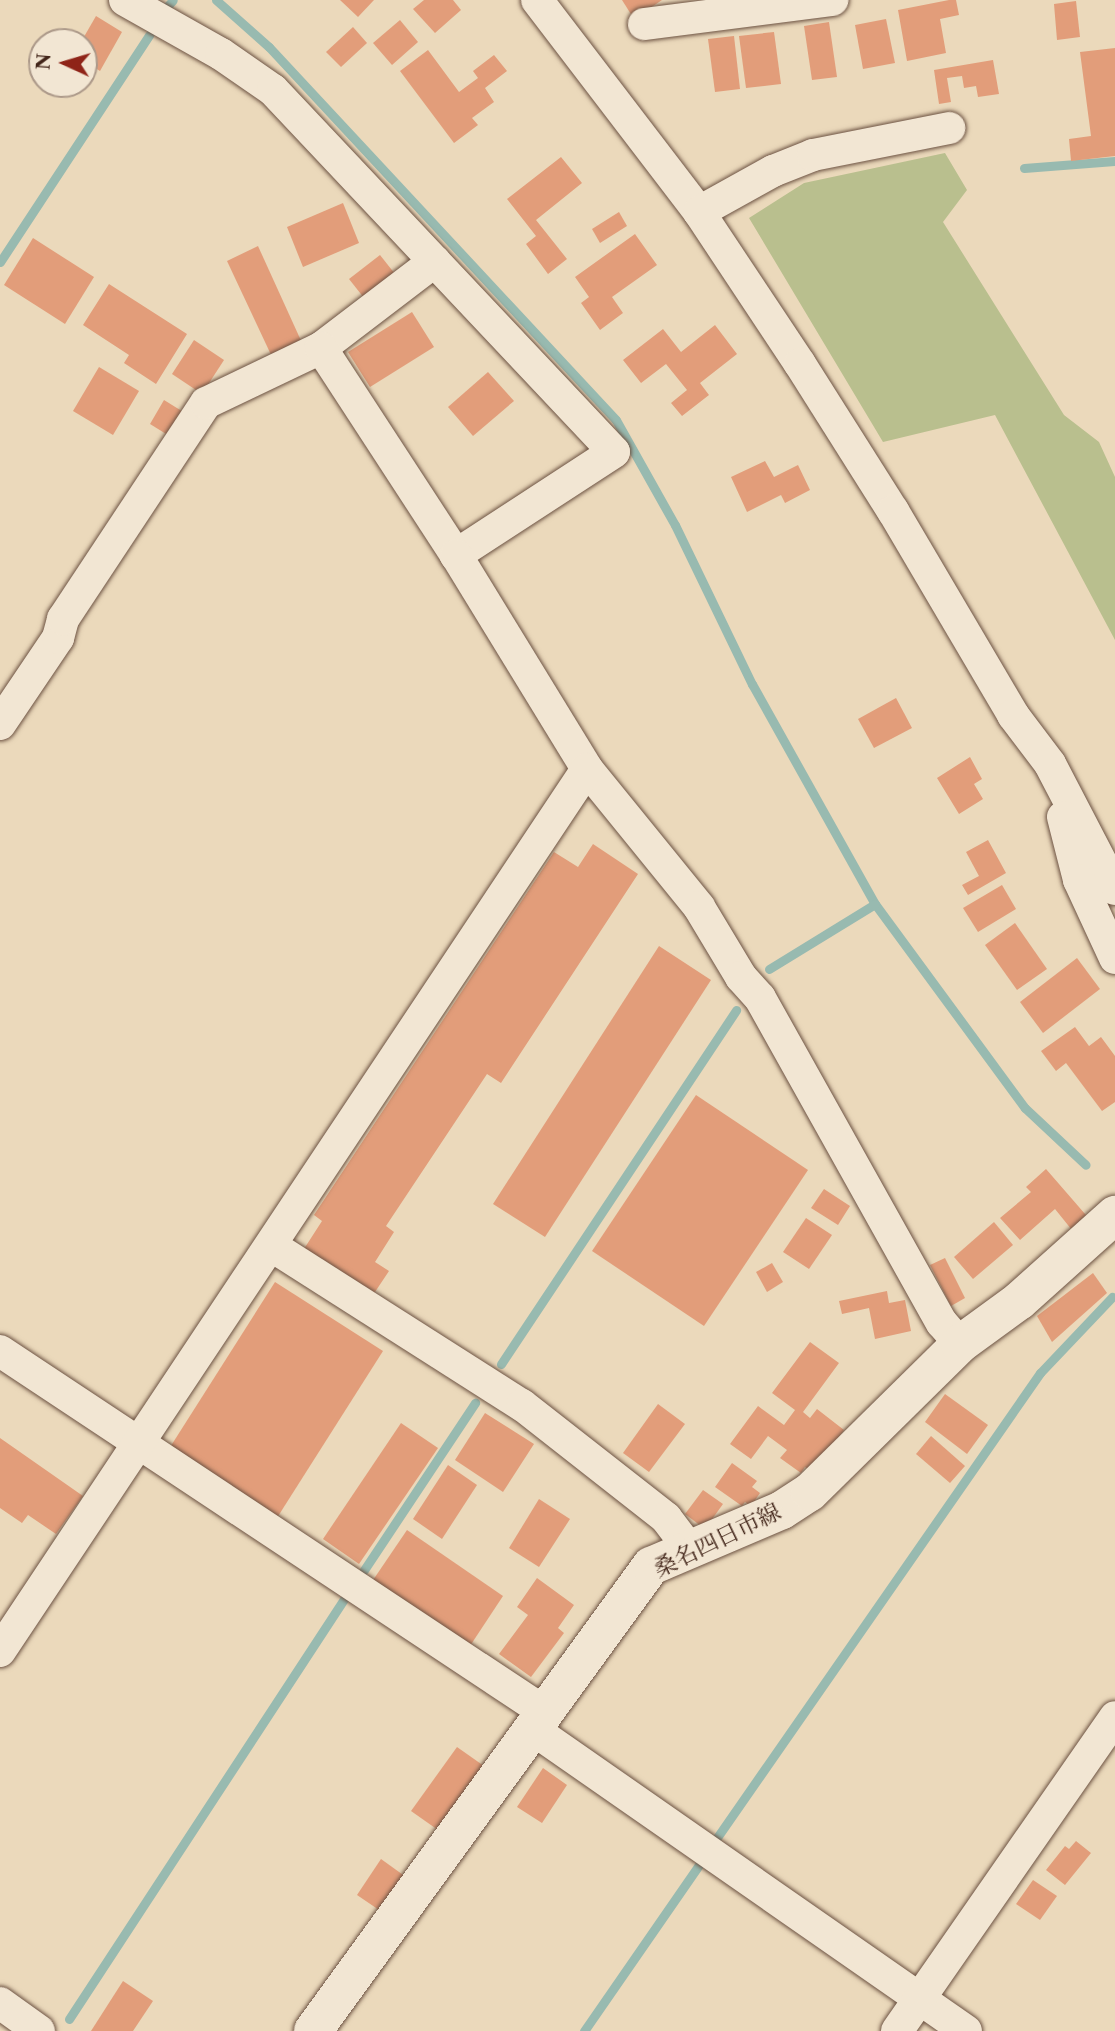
<!DOCTYPE html>
<html>
<head>
<meta charset="utf-8">
<style>
	body { margin:0 }
	#map { position:relative; width:1115px; height:2031px; overflow:hidden; background:#ebd9bb; font-family:"Libre Caslon Text","Noto Serif JP",serif }
	div>[style] { position:absolute }
	[style*='--x'] { left:calc(var(--x)*1px); top:calc(var(--y)*1px); width:calc(var(--w)*1px); rotate:calc(var(--a)*1deg) }
	.green>* { inset:0; background:#b9bf8e }
	.stream>* { height:9px; margin:-4.5px; padding:0 4.5px; transform-origin:4.5px; border-radius:4.5px; background:#98bab0 }
	.building>* { inset:0; background:#e29d7a }
	.roads { filter:drop-shadow(0 0 2px #6c5242) drop-shadow(0 0 2px #6c5242) }
	.minor>* { height:32px; margin:-16px; padding:0 16px; transform-origin:16px; border-radius:16px; background:#f2e6d3 }
	.secondary>* { height:38px; margin:-19px; padding:0 19px; transform-origin:19px; border-radius:19px; background:#f2e6d3 }
	span { translate:-50% -50%; white-space:nowrap; text-align:center; line-height:1.15; -webkit-text-stroke:7px #f2e6d3; paint-order:stroke }
	.street-label { font-size:23px; color:#422519 }
	.north { position:absolute; left:28px; top:28px; width:70px; height:70px; box-sizing:border-box; background:#f2e6d3; border:2px solid #ac9989; border-radius:50%; rotate:274deg; font-size:19px; font-weight:700; line-height:28px; text-align:center; color:#422519 }
	.north::after { content:''; display:block; margin:auto; width:24px; height:32px; background:#8f2418; clip-path:polygon(50% 0,100% 100%,50% 72%,0 100%) }
</style>
</head>
<body>
<div id="map">
	<div class="green">
		<div style="clip-path:polygon(945px 153px,967px 190px,943px 222px,1064px 415px,1099px 442px,1115px 477px,1115px 640px,995px 415px,883px 442px,749px 218px,804px 183px)"></div>
	</div>
	<div class="stream">
		<div style="--x:216;--y:0;--w:71;--a:41.6"></div>
		<div style="--x:269;--y:47;--w:509;--a:47.07"></div>
		<div style="--x:616;--y:420;--w:120;--a:60.7"></div>
		<div style="--x:675;--y:525;--w:177;--a:64.2"></div>
		<div style="--x:752;--y:684;--w:252;--a:60.8"></div>
		<div style="--x:875;--y:904;--w:253;--a:53.7"></div>
		<div style="--x:1025;--y:1108;--w:83;--a:43.1"></div>
		<div style="--x:164;--y:10;--w:13;--a:-48"></div>
		<div style="--x:1024;--y:168;--w:91;--a:-4.4"></div>
		<div style="--x:0;--y:262;--w:272;--a:-56.7"></div>
		<div style="--x:769;--y:969;--w:124;--a:-31.5"></div>
		<div style="--x:501;--y:1364;--w:425;--a:-56.4"></div>
		<div style="--x:364;--y:1570;--w:201;--a:-56.4"></div>
		<div style="--x:716;--y:1839;--w:568;--a:-55.19"></div>
		<div style="--x:1040;--y:1373;--w:105;--a:-46.5"></div>
		<div style="--x:69;--y:2019;--w:502;--a:-56.78"></div>
		<div style="--x:584;--y:2031;--w:202;--a:-55.3"></div>
	</div>
	<div class="building">
		<div style="clip-path:polygon(340px 0,374px 0,358px 17px)"></div>
		<div style="clip-path:polygon(424px 0,453px 0,461px 10px,435px 33px,413px 9px)"></div>
		<div style="clip-path:polygon(622px 0,662px 0,634px 19px)"></div>
		<div style="clip-path:polygon(949px 0,956px 0,959px 15px,940px 19px,946px 53px,907px 61px,898px 10px)"></div>
		<div style="clip-path:polygon(1076px 1px,1080px 37px,1057px 40px,1054px 4px)"></div>
		<div style="clip-path:polygon(96px 16px,122px 32px,100px 71px,84px 61px,81px 42px)"></div>
		<div style="clip-path:polygon(886px 19px,895px 63px,863px 69px,855px 25px)"></div>
		<div style="clip-path:polygon(400px 20px,418px 42px,392px 65px,373px 43px)"></div>
		<div style="clip-path:polygon(829px 22px,837px 77px,812px 80px,804px 26px)"></div>
		<div style="clip-path:polygon(353px 27px,367px 43px,341px 67px,326px 52px)"></div>
		<div style="clip-path:polygon(774px 32px,781px 84px,746px 88px,739px 36px)"></div>
		<div style="clip-path:polygon(734px 36px,740px 89px,715px 92px,708px 39px)"></div>
		<div style="clip-path:polygon(1115px 48px,1115px 156px,1071px 161px,1069px 139px,1091px 136px,1080px 52px)"></div>
		<div style="clip-path:polygon(428px 50px,459px 92px,478px 78px,473px 71px,494px 55px,507px 71px,485px 88px,494px 102px,472px 118px,478px 125px,454px 143px,400px 71px)"></div>
		<div style="clip-path:polygon(993px 60px,999px 94px,978px 97px,976px 86px,964px 88px,962px 76px,947px 78px,951px 102px,939px 104px,934px 70px)"></div>
		<div style="clip-path:polygon(561px 157px,582px 183px,536px 220px,567px 259px,548px 274px,526px 244px,536px 236px,507px 199px)"></div>
		<div style="clip-path:polygon(343px 203px,359px 243px,303px 267px,287px 227px)"></div>
		<div style="clip-path:polygon(619px 212px,627px 226px,600px 243px,592px 229px)"></div>
		<div style="clip-path:polygon(635px 234px,657px 265px,612px 297px,623px 313px,600px 330px,581px 303px,589px 297px,575px 277px)"></div>
		<div style="clip-path:polygon(33px 238px,94px 277px,65px 324px,4px 285px)"></div>
		<div style="clip-path:polygon(258px 246px,303px 345px,273px 359px,227px 261px)"></div>
		<div style="clip-path:polygon(380px 255px,399px 279px,368px 303px,349px 279px)"></div>
		<div style="clip-path:polygon(109px 284px,187px 334px,156px 384px,124px 363px,129px 355px,83px 325px)"></div>
		<div style="clip-path:polygon(412px 312px,434px 347px,370px 387px,348px 352px)"></div>
		<div style="clip-path:polygon(715px 325px,737px 354px,700px 383px,709px 395px,682px 416px,671px 403px,687px 390px,666px 364px,641px 383px,623px 360px,663px 329px,681px 352px)"></div>
		<div style="clip-path:polygon(194px 340px,224px 360px,202px 394px,172px 374px)"></div>
		<div style="clip-path:polygon(99px 367px,139px 391px,113px 435px,73px 411px)"></div>
		<div style="clip-path:polygon(488px 372px,514px 401px,473px 436px,448px 407px)"></div>
		<div style="clip-path:polygon(164px 400px,185px 413px,171px 437px,150px 424px)"></div>
		<div style="clip-path:polygon(765px 461px,774px 477px,798px 465px,810px 490px,785px 503px,781px 495px,747px 512px,731px 477px)"></div>
		<div style="clip-path:polygon(896px 698px,912px 728px,874px 748px,858px 719px)"></div>
		<div style="clip-path:polygon(970px 757px,982px 779px,974px 784px,983px 799px,959px 814px,937px 778px)"></div>
		<div style="clip-path:polygon(988px 840px,1006px 873px,968px 895px,962px 885px,979px 876px,966px 852px)"></div>
		<div style="clip-path:polygon(593px 844px,638px 874px,501px 1083px,487px 1074px,386px 1226px,394px 1232px,375px 1262px,389px 1271px,371px 1298px,302px 1252px,322px 1221px,314px 1215px,554px 852px,578px 867px)"></div>
		<div style="clip-path:polygon(1002px 885px,1016px 909px,978px 932px,963px 908px)"></div>
		<div style="clip-path:polygon(1015px 923px,1047px 969px,1017px 990px,985px 945px)"></div>
		<div style="clip-path:polygon(659px 946px,711px 980px,545px 1237px,493px 1204px)"></div>
		<div style="clip-path:polygon(1077px 958px,1100px 989px,1043px 1033px,1020px 1002px)"></div>
		<div style="clip-path:polygon(1075px 1027px,1089px 1046px,1101px 1037px,1115px 1056px,1115px 1102px,1102px 1111px,1066px 1063px,1056px 1071px,1041px 1051px)"></div>
		<div style="clip-path:polygon(696px 1095px,808px 1170px,704px 1326px,592px 1251px)"></div>
		<div style="clip-path:polygon(1046px 1169px,1092px 1222px,1076px 1235px,1055px 1209px,1020px 1240px,1000px 1218px,1031px 1192px,1026px 1187px)"></div>
		<div style="clip-path:polygon(824px 1189px,850px 1206px,838px 1225px,811px 1208px)"></div>
		<div style="clip-path:polygon(806px 1218px,832px 1235px,809px 1269px,783px 1252px)"></div>
		<div style="clip-path:polygon(994px 1222px,1013px 1245px,973px 1279px,954px 1257px)"></div>
		<div style="clip-path:polygon(945px 1258px,965px 1298px,951px 1306px,930px 1265px)"></div>
		<div style="clip-path:polygon(772px 1263px,783px 1282px,767px 1292px,756px 1272px)"></div>
		<div style="clip-path:polygon(1093px 1273px,1107px 1293px,1052px 1342px,1037px 1316px)"></div>
		<div style="clip-path:polygon(275px 1282px,383px 1351px,275px 1521px,167px 1452px)"></div>
		<div style="clip-path:polygon(887px 1291px,889px 1303px,905px 1300px,911px 1331px,875px 1339px,869px 1308px,842px 1314px,839px 1301px)"></div>
		<div style="clip-path:polygon(810px 1342px,839px 1363px,803px 1412px,810px 1418px,817px 1409px,844px 1430px,813px 1472px,805px 1467px,801px 1473px,780px 1458px,787px 1450px,768px 1436px,751px 1459px,730px 1444px,758px 1406px,784px 1425px,795px 1410px,772px 1393px)"></div>
		<div style="clip-path:polygon(945px 1394px,988px 1425px,967px 1454px,925px 1422px)"></div>
		<div style="clip-path:polygon(658px 1404px,685px 1424px,649px 1472px,623px 1453px)"></div>
		<div style="clip-path:polygon(485px 1413px,534px 1444px,503px 1492px,455px 1460px)"></div>
		<div style="clip-path:polygon(401px 1423px,438px 1448px,359px 1564px,323px 1539px)"></div>
		<div style="clip-path:polygon(931px 1436px,965px 1466px,950px 1483px,916px 1454px)"></div>
		<div style="clip-path:polygon(0 1438px,83px 1496px,56px 1534px,28px 1515px,22px 1523px,0 1508px)"></div>
		<div style="clip-path:polygon(732px 1463px,757px 1481px,752px 1487px,760px 1493px,751px 1506px,745px 1502px,742px 1506px,715px 1487px)"></div>
		<div style="clip-path:polygon(448px 1465px,477px 1485px,442px 1539px,413px 1519px)"></div>
		<div style="clip-path:polygon(703px 1490px,723px 1504px,705px 1529px,685px 1514px)"></div>
		<div style="clip-path:polygon(539px 1499px,570px 1519px,539px 1567px,509px 1548px)"></div>
		<div style="clip-path:polygon(407px 1530px,503px 1596px,466px 1652px,369px 1586px)"></div>
		<div style="clip-path:polygon(537px 1578px,574px 1605px,558px 1628px,564px 1633px,531px 1677px,499px 1654px,528px 1615px,517px 1607px)"></div>
		<div style="clip-path:polygon(457px 1747px,484px 1766px,438px 1830px,411px 1811px)"></div>
		<div style="clip-path:polygon(543px 1768px,567px 1785px,542px 1823px,517px 1807px)"></div>
		<div style="clip-path:polygon(1076px 1841px,1091px 1853px,1065px 1885px,1046px 1870px,1065px 1846px,1069px 1849px)"></div>
		<div style="clip-path:polygon(381px 1859px,406px 1877px,382px 1912px,357px 1895px)"></div>
		<div style="clip-path:polygon(1033px 1880px,1057px 1896px,1040px 1920px,1016px 1904px)"></div>
		<div style="clip-path:polygon(123px 1981px,153px 2001px,133px 2031px,91px 2031px)"></div>
	</div>
	<div class="roads">
		<div class="minor">
			<div style="--x:125;--y:0;--w:110;--a:29.4"></div>
			<div style="--x:221;--y:54;--w:63;--a:34.7"></div>
			<div style="--x:273;--y:90;--w:497;--a:46.7"></div>
			<div style="--x:614;--y:452;--w:189;--a:146.9"></div>
			<div style="--x:537;--y:0;--w:267;--a:52.6"></div>
			<div style="--x:699;--y:212;--w:182;--a:56.4"></div>
			<div style="--x:800;--y:364;--w:174;--a:57.7"></div>
			<div style="--x:893;--y:511;--w:237;--a:59.5"></div>
			<div style="--x:1013;--y:715;--w:61;--a:52.9"></div>
			<div style="--x:1050;--y:764;--w:141;--a:62.5"></div>
			<div style="--x:644;--y:24;--w:190;--a:-7.3"></div>
			<div style="--x:699;--y:212;--w:85;--a:-29"></div>
			<div style="--x:773;--y:171;--w:43;--a:-21.8"></div>
			<div style="--x:813;--y:155;--w:139;--a:-11.2"></div>
			<div style="--x:321;--y:348;--w:143;--a:-37.3"></div>
			<div style="--x:0;--y:724;--w:104;--a:-56"></div>
			<div style="--x:58;--y:638;--w:20;--a:-75"></div>
			<div style="--x:63;--y:619;--w:259;--a:-56.5"></div>
			<div style="--x:206;--y:403;--w:127;--a:-25.6"></div>
			<div style="--x:321;--y:348;--w:247;--a:56.9"></div>
			<div style="--x:456;--y:555;--w:251;--a:58.5"></div>
			<div style="--x:587;--y:769;--w:178;--a:50.9"></div>
			<div style="--x:699;--y:907;--w:82;--a:59"></div>
			<div style="--x:741;--y:977;--w:28;--a:48"></div>
			<div style="--x:760;--y:998;--w:372;--a:60.8"></div>
			<div style="--x:942;--y:1323;--w:28;--a:49"></div>
			<div style="--x:1063;--y:817;--w:65;--a:75.7"></div>
			<div style="--x:1079;--y:880;--w:86;--a:65.2"></div>
			<div style="--x:272;--y:1246;--w:296;--a:32.5"></div>
			<div style="--x:522;--y:1405;--w:183;--a:38.1"></div>
			<div style="--x:666;--y:1518;--w:41;--a:52.9"></div>
			<div style="--x:0;--y:1351;--w:651;--a:33.54"></div>
			<div style="--x:0;--y:1651;--w:1059;--a:-56.35"></div>
			<div style="--x:531;--y:1728;--w:530;--a:34.86"></div>
			<div style="--x:0;--y:2003;--w:48;--a:35.7"></div>
			<div style="--x:897;--y:2031;--w:382;--a:-55.2"></div>
		</div>
		<div class="secondary">
			<div style="--x:313;--y:2031;--w:575;--a:-53.99"></div>
			<div style="--x:651;--y:1566;--w:142;--a:-23.1"></div>
			<div style="--x:782;--y:1510;--w:33;--a:-33"></div>
			<div style="--x:810;--y:1492;--w:211;--a:-44.6"></div>
			<div style="--x:960;--y:1344;--w:73;--a:-36.1"></div>
			<div style="--x:1019;--y:1301;--w:129;--a:-41.9"></div>
		</div>
	</div>
	<div class="street-label">
		<span style="left:717px;top:1540px;rotate:-26deg">桑名四日市線</span>
	</div>
	<div class="north">N</div>
</div>
</body>
</html>
